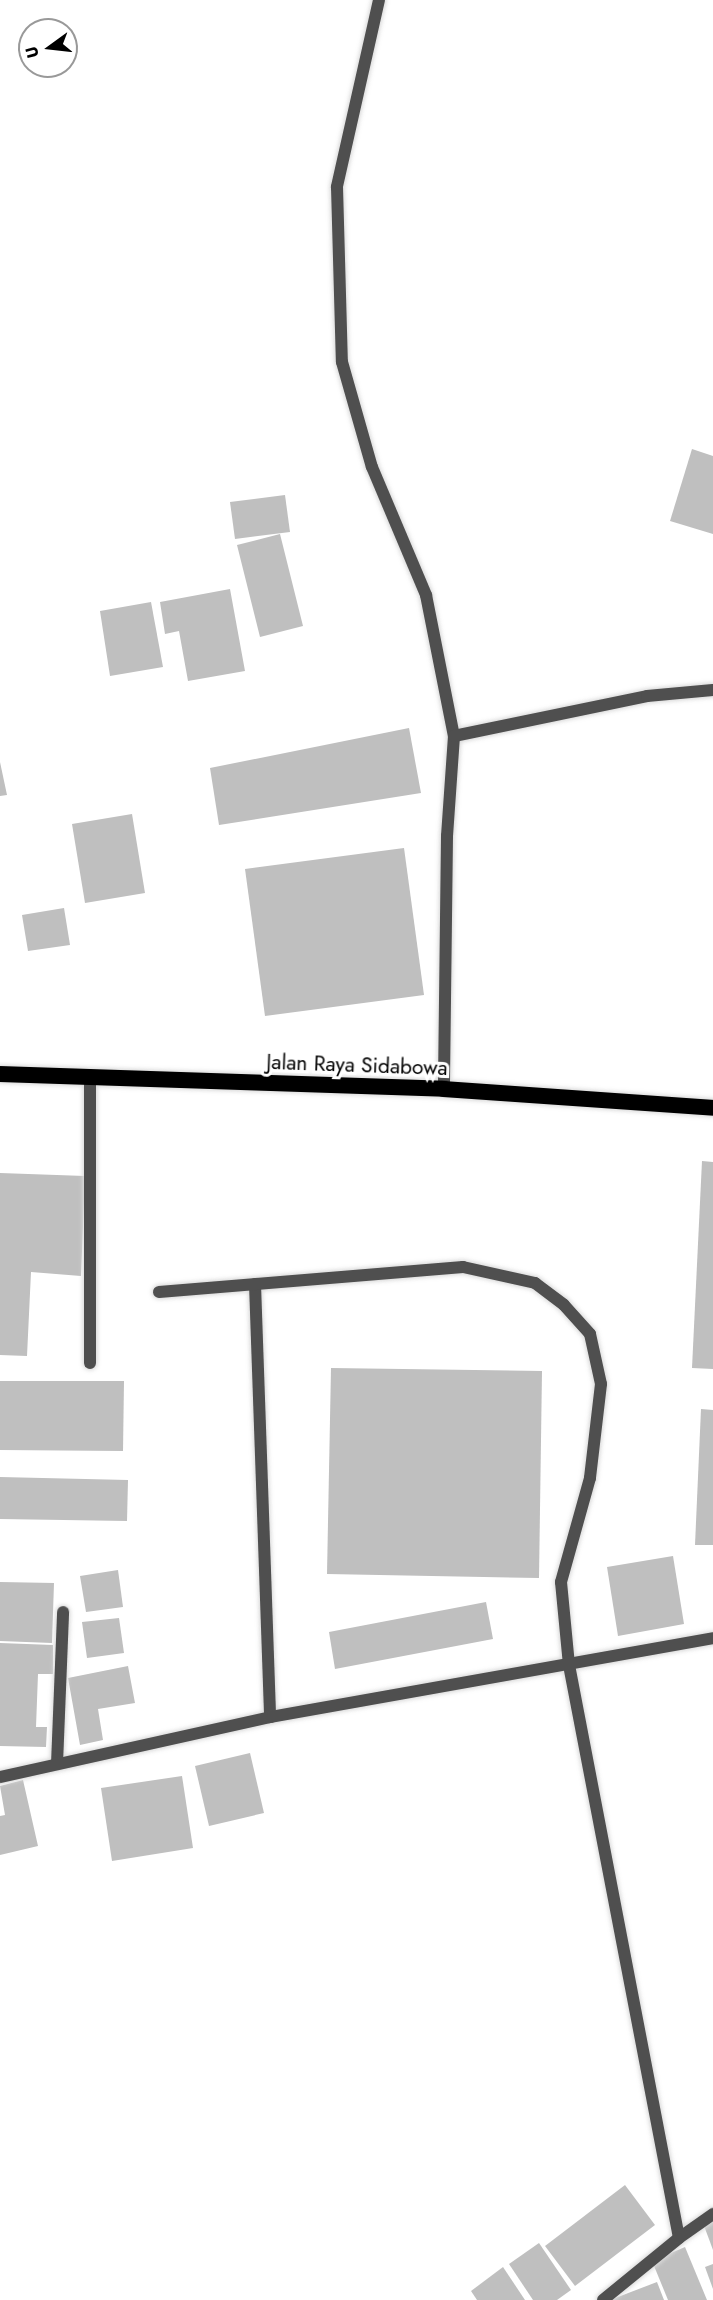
<!DOCTYPE html>
<html>
<head>
<meta charset="utf-8">
<style>
	body { margin:0 }
	#map { position:relative; width:713px; height:2300px; overflow:hidden; background:#fff; font-family:Jost,sans-serif }
	div>[style] { position:absolute }
	[style*='--x'] { left:calc(var(--x)*1px); top:calc(var(--y)*1px); width:calc(var(--w)*1px); rotate:calc(var(--a)*1deg) }
	.building>* { inset:0; background:#bfbfbf }
	.roads { filter:drop-shadow(0 0 2px #dbdbdb) drop-shadow(0 0 2px #dbdbdb) }
	.service>* { height:12px; margin:-6px; padding:0 6px; transform-origin:6px; border-radius:6px; background:#4f4f4f }
	.minor>* { height:12px; margin:-6px; padding:0 6px; transform-origin:6px; border-radius:6px; background:#4f4f4f }
	.trunk>* { height:16px; margin:-8px; padding:0 8px; transform-origin:8px; border-radius:8px; background:#000 }
	span { translate:-50% -50%; white-space:nowrap; text-align:center; line-height:1.15; -webkit-text-stroke:6px #fff; paint-order:stroke }
	.street-label { font-size:21px; color:#000 }
	.north { position:absolute; left:18px; top:18px; width:60px; height:60px; box-sizing:border-box; background:#fff; border:2px solid #999; border-radius:50%; rotate:255deg; font-size:16px; font-weight:700; line-height:24px; text-align:center; color:#000 }
	.north::after { content:''; display:block; margin:auto; width:21px; height:27px; background:#000; clip-path:polygon(50% 0,100% 100%,50% 72%,0 100%) }
</style>
</head>
<body>
<div id="map">
	<div class="building">
		<div style="clip-path:polygon(692px 449px,713px 456px,713px 534px,670px 521px)"></div>
		<div style="clip-path:polygon(285px 495px,290px 532px,235px 539px,230px 502px)"></div>
		<div style="clip-path:polygon(280px 534px,303px 626px,260px 637px,237px 545px)"></div>
		<div style="clip-path:polygon(230px 589px,245px 671px,188px 681px,179px 631px,165px 634px,160px 602px)"></div>
		<div style="clip-path:polygon(151px 602px,163px 667px,110px 676px,100px 611px)"></div>
		<div style="clip-path:polygon(409px 728px,421px 793px,219px 825px,210px 768px)"></div>
		<div style="clip-path:polygon(0 762px,7px 795px,0 796px)"></div>
		<div style="clip-path:polygon(132px 814px,145px 893px,85px 903px,72px 824px)"></div>
		<div style="clip-path:polygon(404px 848px,424px 995px,265px 1016px,245px 869px)"></div>
		<div style="clip-path:polygon(64px 908px,70px 945px,28px 951px,22px 915px)"></div>
		<div style="clip-path:polygon(702px 1161px,713px 1162px,713px 1369px,692px 1368px)"></div>
		<div style="clip-path:polygon(0 1173px,85px 1176px,81px 1276px,31px 1272px,27px 1356px,0 1355px)"></div>
		<div style="clip-path:polygon(331px 1368px,542px 1371px,539px 1578px,327px 1574px)"></div>
		<div style="clip-path:polygon(0 1381px,124px 1381px,123px 1451px,0 1450px)"></div>
		<div style="clip-path:polygon(701px 1409px,713px 1410px,713px 1545px,695px 1545px)"></div>
		<div style="clip-path:polygon(0 1477px,128px 1480px,127px 1521px,0 1519px)"></div>
		<div style="clip-path:polygon(673px 1556px,684px 1624px,618px 1636px,607px 1567px)"></div>
		<div style="clip-path:polygon(118px 1570px,123px 1607px,86px 1612px,80px 1576px)"></div>
		<div style="clip-path:polygon(0 1582px,54px 1583px,52px 1643px,0 1641px)"></div>
		<div style="clip-path:polygon(486px 1602px,493px 1639px,335px 1669px,329px 1632px)"></div>
		<div style="clip-path:polygon(119px 1618px,124px 1653px,87px 1658px,82px 1622px)"></div>
		<div style="clip-path:polygon(0 1643px,53px 1645px,53px 1674px,38px 1674px,36px 1727px,47px 1727px,46px 1747px,0 1746px)"></div>
		<div style="clip-path:polygon(128px 1666px,135px 1703px,98px 1709px,103px 1740px,80px 1745px,68px 1678px)"></div>
		<div style="clip-path:polygon(250px 1753px,264px 1813px,209px 1826px,195px 1766px)"></div>
		<div style="clip-path:polygon(182px 1776px,193px 1848px,112px 1861px,101px 1788px)"></div>
		<div style="clip-path:polygon(23px 1780px,38px 1846px,0 1855px,0 1816px,5px 1815px,0 1786px)"></div>
		<div style="clip-path:polygon(625px 2185px,655px 2225px,575px 2286px,545px 2246px)"></div>
		<div style="clip-path:polygon(713px 2219px,713px 2250px,703px 2223px)"></div>
		<div style="clip-path:polygon(539px 2243px,571px 2290px,557px 2300px,533px 2300px,509px 2264px)"></div>
		<div style="clip-path:polygon(685px 2247px,707px 2300px,668px 2300px,652px 2261px)"></div>
		<div style="clip-path:polygon(713px 2264px,713px 2289px,705px 2267px)"></div>
		<div style="clip-path:polygon(503px 2267px,525px 2300px,477px 2300px,471px 2291px)"></div>
		<div style="clip-path:polygon(657px 2282px,664px 2300px,610px 2300px)"></div>
	</div>
	<div class="roads">
		<div class="service">
			<div style="--x:90;--y:1080;--w:283;--a:90"></div>
			<div style="--x:255;--y:1284;--w:433;--a:88"></div>
			<div style="--x:159;--y:1292;--w:305;--a:-4.7"></div>
			<div style="--x:463;--y:1267;--w:74;--a:12.5"></div>
			<div style="--x:535;--y:1283;--w:36;--a:37"></div>
			<div style="--x:564;--y:1305;--w:39;--a:48"></div>
			<div style="--x:590;--y:1334;--w:51;--a:77.6"></div>
			<div style="--x:601;--y:1384;--w:95;--a:96.7"></div>
			<div style="--x:590;--y:1478;--w:108;--a:105.6"></div>
			<div style="--x:561;--y:1582;--w:83;--a:84.5"></div>
		</div>
		<div class="minor">
			<div style="--x:379;--y:0;--w:192;--a:102.7"></div>
			<div style="--x:337;--y:187;--w:175;--a:88.4"></div>
			<div style="--x:342;--y:362;--w:109;--a:74.1"></div>
			<div style="--x:372;--y:467;--w:139;--a:67.1"></div>
			<div style="--x:426;--y:595;--w:144;--a:78.8"></div>
			<div style="--x:454;--y:736;--w:100;--a:94"></div>
			<div style="--x:447;--y:836;--w:253;--a:90.7"></div>
			<div style="--x:454;--y:736;--w:197;--a:-11.7"></div>
			<div style="--x:647;--y:696;--w:66;--a:-5.2"></div>
			<div style="--x:569;--y:1665;--w:583;--a:79.13"></div>
			<div style="--x:679;--y:2238;--w:98;--a:140.8"></div>
			<div style="--x:57;--y:1764;--w:152;--a:-87.7"></div>
			<div style="--x:0;--y:1777;--w:277;--a:-12.5"></div>
			<div style="--x:270;--y:1717;--w:450;--a:-10.1"></div>
			<div style="--x:679;--y:2238;--w:42;--a:-35.2"></div>
		</div>
		<div class="trunk">
			<div style="--x:0;--y:1074;--w:444;--a:1.9"></div>
			<div style="--x:444;--y:1089;--w:270;--a:4"></div>
		</div>
	</div>
	<div class="street-label">
		<span style="left:357px;top:1065px;rotate:2deg">Jalan Raya Sidabowa</span>
	</div>
	<div class="north">U</div>
</div>
</body>
</html>
